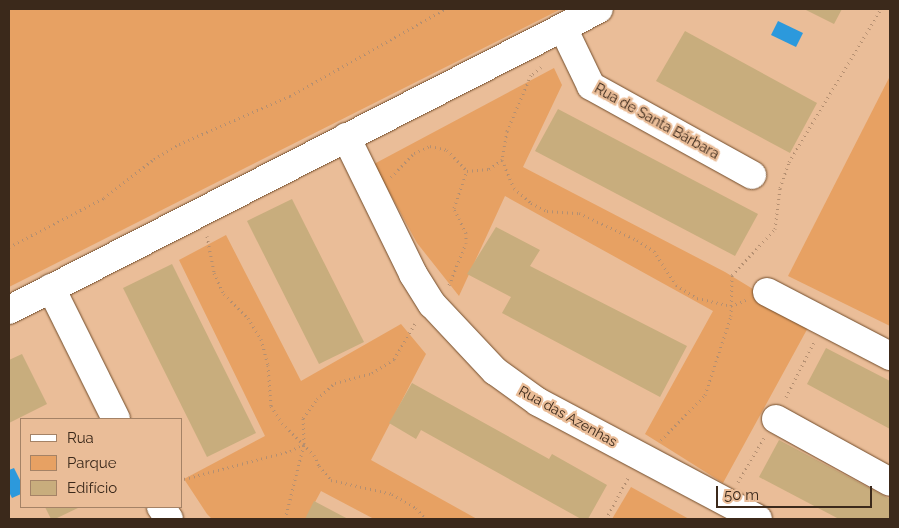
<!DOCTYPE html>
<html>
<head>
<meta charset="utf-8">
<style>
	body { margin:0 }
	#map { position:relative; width:899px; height:528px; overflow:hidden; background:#eabd98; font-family:Raleway,sans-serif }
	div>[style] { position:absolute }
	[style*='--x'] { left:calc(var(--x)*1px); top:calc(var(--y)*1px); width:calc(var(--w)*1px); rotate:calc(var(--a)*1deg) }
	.green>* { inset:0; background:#e7a163 }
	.water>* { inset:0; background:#2c99dc }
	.building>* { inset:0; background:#c8ad7d }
	.path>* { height:3px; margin-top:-1.5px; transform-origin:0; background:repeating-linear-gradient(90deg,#b48f71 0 1px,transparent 0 5px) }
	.roads { filter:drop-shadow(0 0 1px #724c2a) drop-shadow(0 0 1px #724c2a) }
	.minor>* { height:28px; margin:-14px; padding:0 14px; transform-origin:14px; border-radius:14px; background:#fff }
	span { translate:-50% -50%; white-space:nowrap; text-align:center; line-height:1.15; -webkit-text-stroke:4.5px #eabd98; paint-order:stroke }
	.street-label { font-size:14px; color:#3b291b }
	.frame { position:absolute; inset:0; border:10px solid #3b291b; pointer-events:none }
	.legend { position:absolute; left:20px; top:418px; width:162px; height:90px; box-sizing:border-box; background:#eabd98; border:1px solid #a48266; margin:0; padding:6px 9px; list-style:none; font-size:15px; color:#3b291b }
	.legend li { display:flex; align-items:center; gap:10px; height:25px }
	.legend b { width:25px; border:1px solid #a48266 }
	.scale { position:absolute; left:716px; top:486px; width:156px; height:22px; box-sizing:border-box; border:2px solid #3b291b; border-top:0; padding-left:6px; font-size:15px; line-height:18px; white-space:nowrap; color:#3b291b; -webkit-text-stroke:4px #eabd98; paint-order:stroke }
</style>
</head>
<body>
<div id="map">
	<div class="green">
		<div style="clip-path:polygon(9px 9px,561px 9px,9px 287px)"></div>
		<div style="clip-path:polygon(554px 68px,562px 85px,523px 167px,725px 272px,810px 324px,723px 483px,645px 434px,713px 311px,505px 196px,459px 296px,417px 243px,374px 164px)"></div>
		<div style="clip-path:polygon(890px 76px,890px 326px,788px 276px)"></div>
		<div style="clip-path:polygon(226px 235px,301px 381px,401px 324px,426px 354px,371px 460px,477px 519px,374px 519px,321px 491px,306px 519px,212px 519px,207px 514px,184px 479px,265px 436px,179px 260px)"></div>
		<div style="clip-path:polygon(631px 487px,689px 519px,612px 519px)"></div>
	</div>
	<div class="water">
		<div style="clip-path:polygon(778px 21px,803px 33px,796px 47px,771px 35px)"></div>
		<div style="clip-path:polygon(14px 468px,21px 482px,21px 494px,12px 498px,9px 492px,9px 470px)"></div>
	</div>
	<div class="building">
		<div style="clip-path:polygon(804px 9px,842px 9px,834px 24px)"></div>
		<div style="clip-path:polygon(685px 31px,817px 103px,790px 153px,656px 81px)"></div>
		<div style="clip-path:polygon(558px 109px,758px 214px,735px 256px,535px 151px)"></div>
		<div style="clip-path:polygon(292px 199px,364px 342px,319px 364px,247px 221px)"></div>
		<div style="clip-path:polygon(496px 227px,540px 250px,530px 266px,687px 346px,660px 397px,502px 313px,511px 297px,467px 274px)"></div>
		<div style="clip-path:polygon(172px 264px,256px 433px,207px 457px,123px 288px)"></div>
		<div style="clip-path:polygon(826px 348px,890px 381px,890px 429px,807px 384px)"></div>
		<div style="clip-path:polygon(22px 354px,47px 404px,9px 423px,9px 360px)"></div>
		<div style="clip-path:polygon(412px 383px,549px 459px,552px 454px,607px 485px,588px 519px,581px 519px,421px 430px,416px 439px,389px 423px)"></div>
		<div style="clip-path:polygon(779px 440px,890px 499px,890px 519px,839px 519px,759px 477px)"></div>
		<div style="clip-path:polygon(314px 501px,348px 519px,305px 519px)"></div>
		<div style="clip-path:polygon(45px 507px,80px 507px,55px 519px,51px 519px)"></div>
	</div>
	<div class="path">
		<div style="--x:541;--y:67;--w:13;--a:141"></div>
		<div style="--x:531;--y:75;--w:61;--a:113.2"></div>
		<div style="--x:507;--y:131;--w:29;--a:100"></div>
		<div style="--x:502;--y:160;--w:30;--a:67"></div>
		<div style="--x:514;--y:188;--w:23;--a:41"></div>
		<div style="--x:531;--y:203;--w:18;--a:27"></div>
		<div style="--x:547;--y:211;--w:32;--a:4"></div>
		<div style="--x:579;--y:213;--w:64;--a:25"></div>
		<div style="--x:637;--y:240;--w:20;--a:33"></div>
		<div style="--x:654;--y:251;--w:40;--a:57.1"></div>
		<div style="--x:676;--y:285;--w:25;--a:32"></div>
		<div style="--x:697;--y:298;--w:35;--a:13"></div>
		<div style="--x:731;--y:306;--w:16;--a:-22"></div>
		<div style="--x:391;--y:177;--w:33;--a:-46"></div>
		<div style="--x:414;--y:153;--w:17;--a:-24"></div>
		<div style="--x:430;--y:146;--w:17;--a:13"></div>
		<div style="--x:447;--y:150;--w:29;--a:46"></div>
		<div style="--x:467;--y:171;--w:22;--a:-5"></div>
		<div style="--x:489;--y:169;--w:16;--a:-35"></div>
		<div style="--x:207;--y:236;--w:38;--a:79"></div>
		<div style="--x:214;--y:273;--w:23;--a:65"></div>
		<div style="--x:224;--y:294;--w:34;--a:45"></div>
		<div style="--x:248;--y:318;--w:25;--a:58"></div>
		<div style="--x:261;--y:339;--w:27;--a:75"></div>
		<div style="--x:268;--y:365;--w:41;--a:85.8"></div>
		<div style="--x:271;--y:406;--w:20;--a:57"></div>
		<div style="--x:282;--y:423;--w:45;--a:45"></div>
		<div style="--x:314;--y:455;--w:12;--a:66"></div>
		<div style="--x:319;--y:466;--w:18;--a:49"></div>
		<div style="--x:331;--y:480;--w:63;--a:12.9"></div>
		<div style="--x:392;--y:494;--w:28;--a:30"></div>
		<div style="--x:416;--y:508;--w:15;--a:48"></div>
		<div style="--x:9;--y:247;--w:107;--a:-27.3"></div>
		<div style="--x:104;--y:198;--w:63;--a:-38"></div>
		<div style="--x:154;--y:159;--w:29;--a:-31"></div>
		<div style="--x:179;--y:144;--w:121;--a:-23.4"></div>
		<div style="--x:290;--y:96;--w:178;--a:-29.3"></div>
		<div style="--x:449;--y:285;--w:45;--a:-68"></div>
		<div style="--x:466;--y:243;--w:10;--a:-90"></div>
		<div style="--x:466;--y:233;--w:28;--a:-116"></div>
		<div style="--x:454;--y:208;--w:39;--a:-71"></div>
		<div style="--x:786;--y:397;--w:62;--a:-63"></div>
		<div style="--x:661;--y:440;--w:63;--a:-45.6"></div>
		<div style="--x:705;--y:395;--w:83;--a:-71.8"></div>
		<div style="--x:731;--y:316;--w:41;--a:-88.6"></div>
		<div style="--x:732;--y:275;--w:63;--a:-46.9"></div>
		<div style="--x:775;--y:229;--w:41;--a:-83"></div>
		<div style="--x:780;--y:188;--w:28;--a:-71"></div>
		<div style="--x:789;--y:162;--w:179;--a:-59"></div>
		<div style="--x:184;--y:479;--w:110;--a:-14.8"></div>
		<div style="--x:290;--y:451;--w:16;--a:-27"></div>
		<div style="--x:738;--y:482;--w:51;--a:-59.4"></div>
		<div style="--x:285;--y:519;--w:77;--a:-75.8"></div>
		<div style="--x:304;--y:444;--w:26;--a:-92"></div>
		<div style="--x:303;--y:418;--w:24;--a:-54"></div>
		<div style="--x:317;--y:399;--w:24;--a:-42"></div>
		<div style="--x:335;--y:383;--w:38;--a:-15"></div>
		<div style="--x:372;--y:373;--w:26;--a:-32"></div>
		<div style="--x:394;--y:359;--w:43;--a:-59.3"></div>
		<div style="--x:606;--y:519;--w:49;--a:-61.9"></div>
	</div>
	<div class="roads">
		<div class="minor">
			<div style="--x:563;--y:28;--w:64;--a:64.2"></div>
			<div style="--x:591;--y:86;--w:184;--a:28.9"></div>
			<div style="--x:346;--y:137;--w:153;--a:63.9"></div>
			<div style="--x:413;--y:274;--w:36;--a:58"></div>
			<div style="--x:432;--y:304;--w:92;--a:46.8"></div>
			<div style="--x:495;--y:371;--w:53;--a:35.8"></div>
			<div style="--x:538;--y:402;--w:249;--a:28"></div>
			<div style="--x:51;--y:288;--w:146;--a:63.6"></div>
			<div style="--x:767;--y:292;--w:139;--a:27.5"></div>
			<div style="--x:9;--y:310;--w:662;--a:-27.03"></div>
			<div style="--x:776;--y:419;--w:130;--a:28.9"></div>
			<div style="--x:161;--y:507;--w:14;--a:56"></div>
		</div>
	</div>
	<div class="street-label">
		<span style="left:657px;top:121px;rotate:29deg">Rua de Santa Bárbara</span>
		<span style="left:568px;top:416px;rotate:29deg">Rua das Azenhas</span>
	</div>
	<div class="frame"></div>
	<ul class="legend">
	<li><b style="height:6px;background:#fff"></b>Rua</li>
	<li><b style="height:14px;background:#e7a163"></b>Parque</li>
	<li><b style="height:14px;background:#c8ad7d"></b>Edifício</li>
	</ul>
	<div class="scale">50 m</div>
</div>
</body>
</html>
